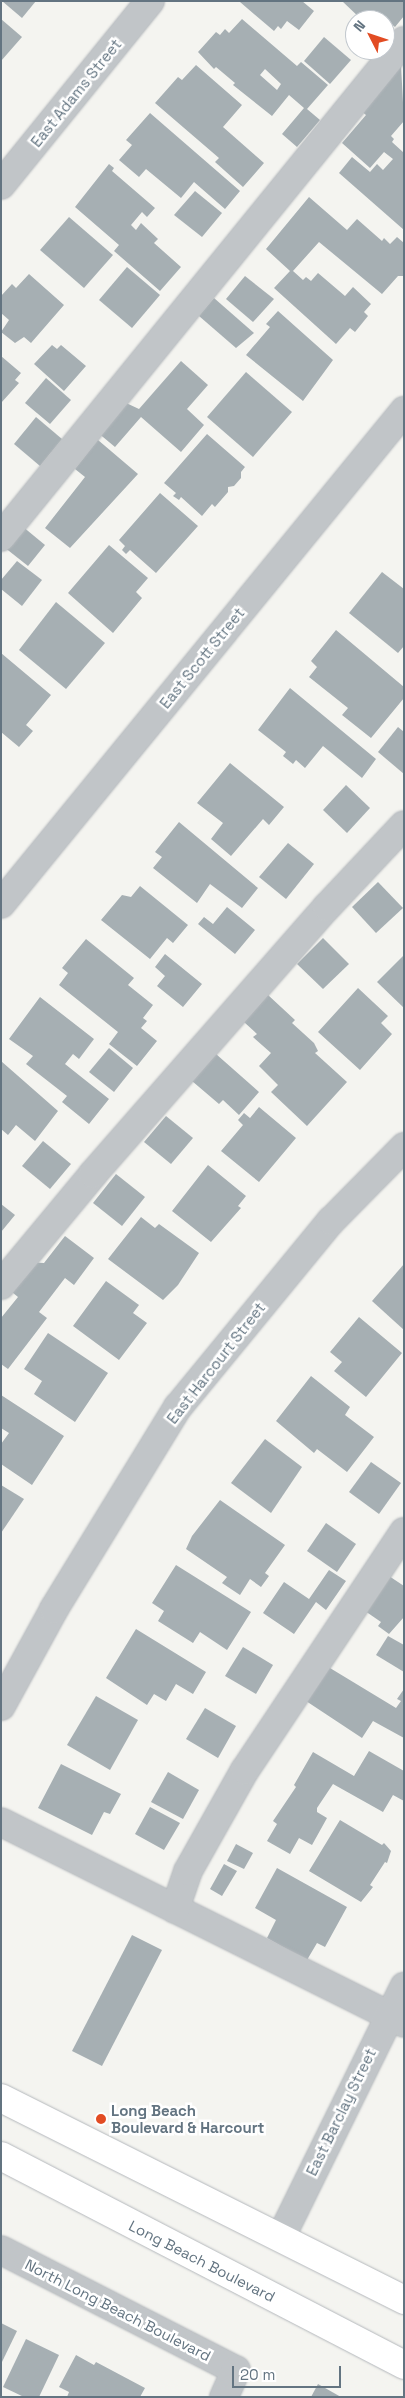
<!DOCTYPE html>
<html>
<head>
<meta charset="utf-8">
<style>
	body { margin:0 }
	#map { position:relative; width:405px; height:2398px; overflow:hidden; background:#f4f4f0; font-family:"Space Grotesk",sans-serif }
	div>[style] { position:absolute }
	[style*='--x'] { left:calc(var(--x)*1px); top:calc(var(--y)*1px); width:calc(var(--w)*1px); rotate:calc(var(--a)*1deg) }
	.building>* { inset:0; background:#a6afb3 }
	.roads { filter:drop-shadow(0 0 1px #b4b8bc) drop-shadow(0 0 1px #b4b8bc) }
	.minor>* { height:28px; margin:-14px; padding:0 14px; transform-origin:14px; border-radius:14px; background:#c1c5c8 }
	.major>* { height:28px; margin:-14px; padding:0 14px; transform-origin:14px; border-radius:14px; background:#fff }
	.dots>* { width:14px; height:14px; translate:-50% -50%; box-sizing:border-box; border:2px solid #fff; border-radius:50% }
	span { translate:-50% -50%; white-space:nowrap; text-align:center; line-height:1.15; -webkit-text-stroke:5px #fff; paint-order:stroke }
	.street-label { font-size:15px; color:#637481 }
	.poi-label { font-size:15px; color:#637481; font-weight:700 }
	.left { translate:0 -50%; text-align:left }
	.frame { position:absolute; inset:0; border:2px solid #637481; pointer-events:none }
	.north { position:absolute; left:345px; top:10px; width:50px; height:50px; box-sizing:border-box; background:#fff; border:1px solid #c1c7cd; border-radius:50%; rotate:311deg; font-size:14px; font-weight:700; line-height:20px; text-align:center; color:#637481 }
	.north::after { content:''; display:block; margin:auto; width:18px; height:22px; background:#e24c23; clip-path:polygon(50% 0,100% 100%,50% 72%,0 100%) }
	.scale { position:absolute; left:232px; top:2366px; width:109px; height:22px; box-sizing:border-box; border:2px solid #637481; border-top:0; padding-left:6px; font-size:15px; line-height:18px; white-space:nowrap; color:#637481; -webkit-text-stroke:4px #fff; paint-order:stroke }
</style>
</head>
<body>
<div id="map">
	<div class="building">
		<div style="clip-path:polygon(2px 1px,36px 1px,22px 18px)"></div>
		<div style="clip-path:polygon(302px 1px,314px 11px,299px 30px,287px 21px,281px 29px,278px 26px,274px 31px,240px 2px)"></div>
		<div style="clip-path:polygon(342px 1px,404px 1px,404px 16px,395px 27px,377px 12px,370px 20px,362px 20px)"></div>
		<div style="clip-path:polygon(1px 19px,22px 37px,1px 61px)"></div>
		<div style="clip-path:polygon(evenodd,242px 19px,297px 66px,301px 62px,328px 85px,307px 109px,320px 120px,297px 147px,282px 134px,304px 108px,289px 95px,272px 116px,233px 85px,235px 83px,216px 67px,214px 69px,198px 52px,216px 32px,220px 35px,225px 29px,229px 33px,242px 19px,265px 69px,281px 84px,277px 90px,260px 75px,265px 69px)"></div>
		<div style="clip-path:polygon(324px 37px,351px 60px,330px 84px,304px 61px)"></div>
		<div style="clip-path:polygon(196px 65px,242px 105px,223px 127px,264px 163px,243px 187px,215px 162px,219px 158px,155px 103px,178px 77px,182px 80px)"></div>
		<div style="clip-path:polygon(401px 65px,404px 121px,391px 136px,394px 139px,392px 142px,404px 153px,404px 230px,339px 173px,352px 157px,370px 172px,377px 164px,383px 170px,393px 159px,384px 152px,370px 168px,342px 143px,366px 115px,361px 111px)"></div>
		<div style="clip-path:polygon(150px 113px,240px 191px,225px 209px,194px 182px,181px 198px,146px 169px,139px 177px,119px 160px,132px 145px,126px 140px)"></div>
		<div style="clip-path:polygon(109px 164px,114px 168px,112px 171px,155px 208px,147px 217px,142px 212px,131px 225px,136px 230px,141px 223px,158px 239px,154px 243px,181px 267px,160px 291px,114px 251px,119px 245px,75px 207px)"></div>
		<div style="clip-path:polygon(195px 191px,222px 213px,202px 237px,174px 215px)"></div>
		<div style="clip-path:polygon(309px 197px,347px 230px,357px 219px,382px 241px,384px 238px,390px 244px,397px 237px,404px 243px,404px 276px,398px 276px,382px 294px,319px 242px,293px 271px,303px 280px,306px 277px,311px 281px,318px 273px,345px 296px,353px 287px,371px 304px,364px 312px,368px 316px,355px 332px,350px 328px,336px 344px,274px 288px,290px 271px,266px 249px)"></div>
		<div style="clip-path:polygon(69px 217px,113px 255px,84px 288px,40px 250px)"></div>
		<div style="clip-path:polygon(127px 267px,160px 295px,132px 328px,99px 300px)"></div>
		<div style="clip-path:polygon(29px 274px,64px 305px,31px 343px,24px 337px,15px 343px,1px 332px,9px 320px,1px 313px,1px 296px,12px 284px,16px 288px)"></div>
		<div style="clip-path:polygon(245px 276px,274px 299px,253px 322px,226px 299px)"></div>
		<div style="clip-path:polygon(214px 298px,254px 333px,236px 348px,199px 316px)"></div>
		<div style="clip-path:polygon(278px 311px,333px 360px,303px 401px,246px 355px,270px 327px,266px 324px)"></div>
		<div style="clip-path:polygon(52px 345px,57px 349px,61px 345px,86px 366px,64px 391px,34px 364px)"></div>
		<div style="clip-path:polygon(1px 356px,21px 373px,15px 380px,19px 383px,1px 403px)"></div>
		<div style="clip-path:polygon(181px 361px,208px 385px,187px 409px,204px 425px,181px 452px,141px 417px,115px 447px,97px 432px,124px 402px,139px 409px)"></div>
		<div style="clip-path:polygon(246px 372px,292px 412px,253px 457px,207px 417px)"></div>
		<div style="clip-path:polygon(46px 378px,71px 400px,50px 424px,25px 403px)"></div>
		<div style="clip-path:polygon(36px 417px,62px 439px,40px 466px,14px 444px)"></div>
		<div style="clip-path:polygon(207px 434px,245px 467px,241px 472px,241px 478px,234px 486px,228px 487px,228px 492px,215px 507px,212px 504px,202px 516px,181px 497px,179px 500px,173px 496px,176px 493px,164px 483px)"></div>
		<div style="clip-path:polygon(98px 440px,138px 474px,70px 548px,45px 528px,85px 477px,75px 469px)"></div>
		<div style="clip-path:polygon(160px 493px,198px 526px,156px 573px,130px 550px,126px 554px,122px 550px,125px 546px,119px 540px)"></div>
		<div style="clip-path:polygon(22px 526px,45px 545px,28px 566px,4px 547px)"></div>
		<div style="clip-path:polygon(109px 545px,148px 578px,136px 592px,142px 598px,113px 633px,68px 593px)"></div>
		<div style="clip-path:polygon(17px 561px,42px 580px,22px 606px,1px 589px,1px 580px)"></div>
		<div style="clip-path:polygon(382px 572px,404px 589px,404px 646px,398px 653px,349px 613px)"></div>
		<div style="clip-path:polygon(56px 602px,105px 643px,66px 689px,19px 650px)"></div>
		<div style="clip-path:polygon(336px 630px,404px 687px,404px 698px,371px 738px,342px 715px,348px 708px,309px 677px,317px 667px,311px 661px)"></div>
		<div style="clip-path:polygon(1px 653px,51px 695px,26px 725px,33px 731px,19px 747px,1px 732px)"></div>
		<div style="clip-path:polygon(290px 688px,376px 759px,362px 778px,323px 746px,305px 768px,296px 760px,293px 764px,283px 756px,286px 752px,258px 730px)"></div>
		<div style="clip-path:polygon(398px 727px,404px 732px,404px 774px,378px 752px)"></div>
		<div style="clip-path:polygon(230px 763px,284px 807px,269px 825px,263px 819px,231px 856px,211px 839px,223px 823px,197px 803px)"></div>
		<div style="clip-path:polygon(346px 785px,370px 808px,347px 833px,323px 810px)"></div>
		<div style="clip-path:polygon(179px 822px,258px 888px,242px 908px,210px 884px,197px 903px,153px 868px,162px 857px,155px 852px)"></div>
		<div style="clip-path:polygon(288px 843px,314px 864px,286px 899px,259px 877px)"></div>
		<div style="clip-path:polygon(378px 882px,403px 908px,376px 933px,352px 907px)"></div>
		<div style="clip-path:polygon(140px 886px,188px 925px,173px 943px,167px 938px,150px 959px,101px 920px,122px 895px,131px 897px)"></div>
		<div style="clip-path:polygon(227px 907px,255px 930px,235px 954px,198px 924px,204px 917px,213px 924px)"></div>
		<div style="clip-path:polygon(323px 938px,349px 964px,323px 989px,297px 964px)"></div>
		<div style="clip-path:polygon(86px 939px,134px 978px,128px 985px,153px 1005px,143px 1018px,147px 1021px,141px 1028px,157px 1041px,137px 1066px,109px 1044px,118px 1032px,59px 985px,68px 973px,62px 968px)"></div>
		<div style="clip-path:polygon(165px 954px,202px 984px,183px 1007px,157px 986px,165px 976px,155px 967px)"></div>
		<div style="clip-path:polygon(404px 955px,404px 1008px,377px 982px)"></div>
		<div style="clip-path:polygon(358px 988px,388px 1016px,381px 1023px,392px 1034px,360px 1070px,318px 1032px)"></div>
		<div style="clip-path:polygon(268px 995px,295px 1020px,292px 1023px,314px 1043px,318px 1051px,315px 1053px,347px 1082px,307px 1126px,271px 1092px,278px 1085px,259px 1066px,271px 1053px,253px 1037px,257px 1034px,244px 1022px)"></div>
		<div style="clip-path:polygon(40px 997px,94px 1039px,79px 1059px,73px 1054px,65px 1064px,109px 1099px,89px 1124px,62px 1102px,67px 1096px,26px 1064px,33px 1056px,9px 1039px)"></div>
		<div style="clip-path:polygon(109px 1048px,133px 1068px,114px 1092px,89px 1072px)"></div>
		<div style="clip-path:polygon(216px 1054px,259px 1092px,239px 1115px,223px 1100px,219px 1104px,192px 1081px)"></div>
		<div style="clip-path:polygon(1px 1061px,58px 1111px,35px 1141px,16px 1125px,8px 1135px,1px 1129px)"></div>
		<div style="clip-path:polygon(259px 1107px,296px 1138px,259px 1182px,221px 1151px,243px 1125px,238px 1120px,244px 1113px,250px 1118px)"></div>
		<div style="clip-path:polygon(166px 1116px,193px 1138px,171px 1164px,144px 1142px)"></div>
		<div style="clip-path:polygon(43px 1141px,71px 1164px,50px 1189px,22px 1166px)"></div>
		<div style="clip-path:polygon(208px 1165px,246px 1196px,238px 1206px,241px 1208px,211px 1242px,172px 1211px)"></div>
		<div style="clip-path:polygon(116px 1174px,145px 1197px,122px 1226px,93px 1203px)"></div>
		<div style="clip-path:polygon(1px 1204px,15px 1215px,1px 1232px)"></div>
		<div style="clip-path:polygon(141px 1217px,155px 1228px,159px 1224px,199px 1253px,178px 1285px,163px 1300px,108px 1259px)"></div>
		<div style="clip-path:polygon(65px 1236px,94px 1258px,74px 1285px,65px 1278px,39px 1312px,47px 1318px,8px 1369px,1px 1364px,1px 1318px,18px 1297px,7px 1288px,26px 1262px,44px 1263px)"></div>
		<div style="clip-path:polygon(404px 1264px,404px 1330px,372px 1301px)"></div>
		<div style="clip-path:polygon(106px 1281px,139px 1305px,133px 1313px,147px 1323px,119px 1360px,73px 1326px)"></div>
		<div style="clip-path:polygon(359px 1317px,402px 1353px,366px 1397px,334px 1371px,342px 1362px,330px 1352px)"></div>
		<div style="clip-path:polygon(48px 1333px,108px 1373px,75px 1422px,34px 1394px,42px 1381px,24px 1369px)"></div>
		<div style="clip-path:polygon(311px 1376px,350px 1407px,345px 1415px,374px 1437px,347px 1472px,317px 1449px,314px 1453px,276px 1421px)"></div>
		<div style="clip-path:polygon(1px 1395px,64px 1436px,32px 1485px,1px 1464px,1px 1444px,9px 1433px,1px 1428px)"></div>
		<div style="clip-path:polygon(265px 1439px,302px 1467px,271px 1513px,231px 1483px)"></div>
		<div style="clip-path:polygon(371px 1462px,401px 1483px,379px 1514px,349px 1492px)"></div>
		<div style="clip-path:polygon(1px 1485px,24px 1499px,1px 1533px)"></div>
		<div style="clip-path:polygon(220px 1500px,285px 1545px,265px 1573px,269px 1576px,261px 1587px,250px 1579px,240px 1595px,222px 1583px,227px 1577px,186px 1549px,192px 1536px)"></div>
		<div style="clip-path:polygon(326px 1523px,356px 1544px,337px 1572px,307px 1551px)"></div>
		<div style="clip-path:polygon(176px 1565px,251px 1612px,227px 1650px,200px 1632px,193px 1643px,158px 1621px,164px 1611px,152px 1603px)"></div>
		<div style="clip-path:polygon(329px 1570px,346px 1581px,326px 1610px,316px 1602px,294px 1634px,263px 1613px,284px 1582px,309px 1599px)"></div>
		<div style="clip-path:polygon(389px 1576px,404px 1586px,404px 1617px,389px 1634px,378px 1626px,381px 1622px,365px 1611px)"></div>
		<div style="clip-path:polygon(136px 1629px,206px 1672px,193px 1694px,176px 1684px,166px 1701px,154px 1694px,147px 1705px,106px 1678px)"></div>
		<div style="clip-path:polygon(388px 1636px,404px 1645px,404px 1672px,376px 1655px)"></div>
		<div style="clip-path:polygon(243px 1647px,273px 1665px,256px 1694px,225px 1676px)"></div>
		<div style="clip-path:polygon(325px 1665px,396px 1708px,401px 1701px,397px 1699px,404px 1689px,404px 1738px,373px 1721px,362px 1738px,303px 1699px)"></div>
		<div style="clip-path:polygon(96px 1696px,138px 1720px,110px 1770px,67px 1745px)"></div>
		<div style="clip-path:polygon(205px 1708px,236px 1726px,218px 1758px,186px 1739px)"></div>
		<div style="clip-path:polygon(369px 1751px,404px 1771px,404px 1801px,393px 1795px,383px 1812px,333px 1784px,317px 1808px,317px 1812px,327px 1818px,312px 1845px,299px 1838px,290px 1854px,267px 1841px,277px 1824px,273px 1821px,296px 1787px,294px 1785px,313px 1752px,354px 1776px)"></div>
		<div style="clip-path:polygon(61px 1764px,121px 1794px,110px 1814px,104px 1812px,92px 1835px,38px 1808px)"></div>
		<div style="clip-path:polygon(168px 1772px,199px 1790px,183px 1819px,151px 1802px)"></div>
		<div style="clip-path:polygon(150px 1807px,180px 1823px,164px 1850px,135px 1834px)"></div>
		<div style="clip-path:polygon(340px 1820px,382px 1845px,384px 1843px,391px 1851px,387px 1863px,385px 1862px,370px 1885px,373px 1887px,361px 1902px,309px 1871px)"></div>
		<div style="clip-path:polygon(236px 1844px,253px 1853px,244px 1869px,227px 1861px)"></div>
		<div style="clip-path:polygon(224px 1864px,237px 1871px,222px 1896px,210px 1889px)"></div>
		<div style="clip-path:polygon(277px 1868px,347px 1907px,325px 1947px,317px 1943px,307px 1960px,267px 1938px,276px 1920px,255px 1908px)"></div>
		<div style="clip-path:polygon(132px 1935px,162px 1950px,102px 2066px,72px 2051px)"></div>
		<div style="clip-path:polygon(1px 2323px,17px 2331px,1px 2364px)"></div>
		<div style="clip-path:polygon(26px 2339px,59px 2355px,39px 2397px,24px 2397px,3px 2387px)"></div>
		<div style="clip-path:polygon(76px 2355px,94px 2365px,96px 2362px,145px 2388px,140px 2397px,67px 2397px,69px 2392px,59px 2387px)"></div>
		<div style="clip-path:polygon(318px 2384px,341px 2397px,311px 2397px)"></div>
	</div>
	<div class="roads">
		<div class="minor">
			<div style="--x:1;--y:185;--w:237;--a:-51"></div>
			<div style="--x:1;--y:537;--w:639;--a:-50.91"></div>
			<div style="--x:1;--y:904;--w:637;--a:-50.74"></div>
			<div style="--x:1;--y:1285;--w:144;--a:-50.3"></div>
			<div style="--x:93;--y:1174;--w:355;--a:-48.8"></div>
			<div style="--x:327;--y:907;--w:112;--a:-46.8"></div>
			<div style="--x:1;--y:1706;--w:111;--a:-61.3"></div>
			<div style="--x:54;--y:1609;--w:237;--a:-58.5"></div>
			<div style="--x:178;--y:1407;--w:241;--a:-50.6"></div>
			<div style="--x:331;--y:1221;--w:104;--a:-45.4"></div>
			<div style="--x:1;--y:1822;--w:450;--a:26.5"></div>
			<div style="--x:175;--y:1909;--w:40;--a:-71.1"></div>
			<div style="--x:188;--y:1871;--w:116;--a:-60.6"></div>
			<div style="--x:245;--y:1770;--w:286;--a:-56.3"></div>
			<div style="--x:281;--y:2237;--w:279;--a:-63.8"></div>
			<div style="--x:1;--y:2250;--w:264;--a:27.1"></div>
			<div style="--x:236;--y:2370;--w:30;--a:114"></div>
		</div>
		<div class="major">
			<div style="--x:1;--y:2098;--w:451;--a:26.6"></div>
			<div style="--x:1;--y:2156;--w:454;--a:27.4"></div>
		</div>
	</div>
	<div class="dots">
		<div style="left:101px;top:2119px;background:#e24c23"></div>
	</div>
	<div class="street-label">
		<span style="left:76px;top:93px;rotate:-51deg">East Adams Street</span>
		<span style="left:202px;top:658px;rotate:-51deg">East Scott Street</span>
		<span style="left:216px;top:1363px;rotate:-52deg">East Harcourt Street</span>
		<span style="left:341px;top:2112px;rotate:-64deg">East Barclay Street</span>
		<span style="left:202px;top:2261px;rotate:27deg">Long Beach Boulevard</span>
		<span style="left:118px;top:2310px;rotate:27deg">North Long Beach Boulevard</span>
	</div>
	<div class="poi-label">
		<span class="left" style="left:111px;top:2119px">Long Beach<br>Boulevard &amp; Harcourt</span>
	</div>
	<div class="frame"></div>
	<div class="north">N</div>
	<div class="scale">20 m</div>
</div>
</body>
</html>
